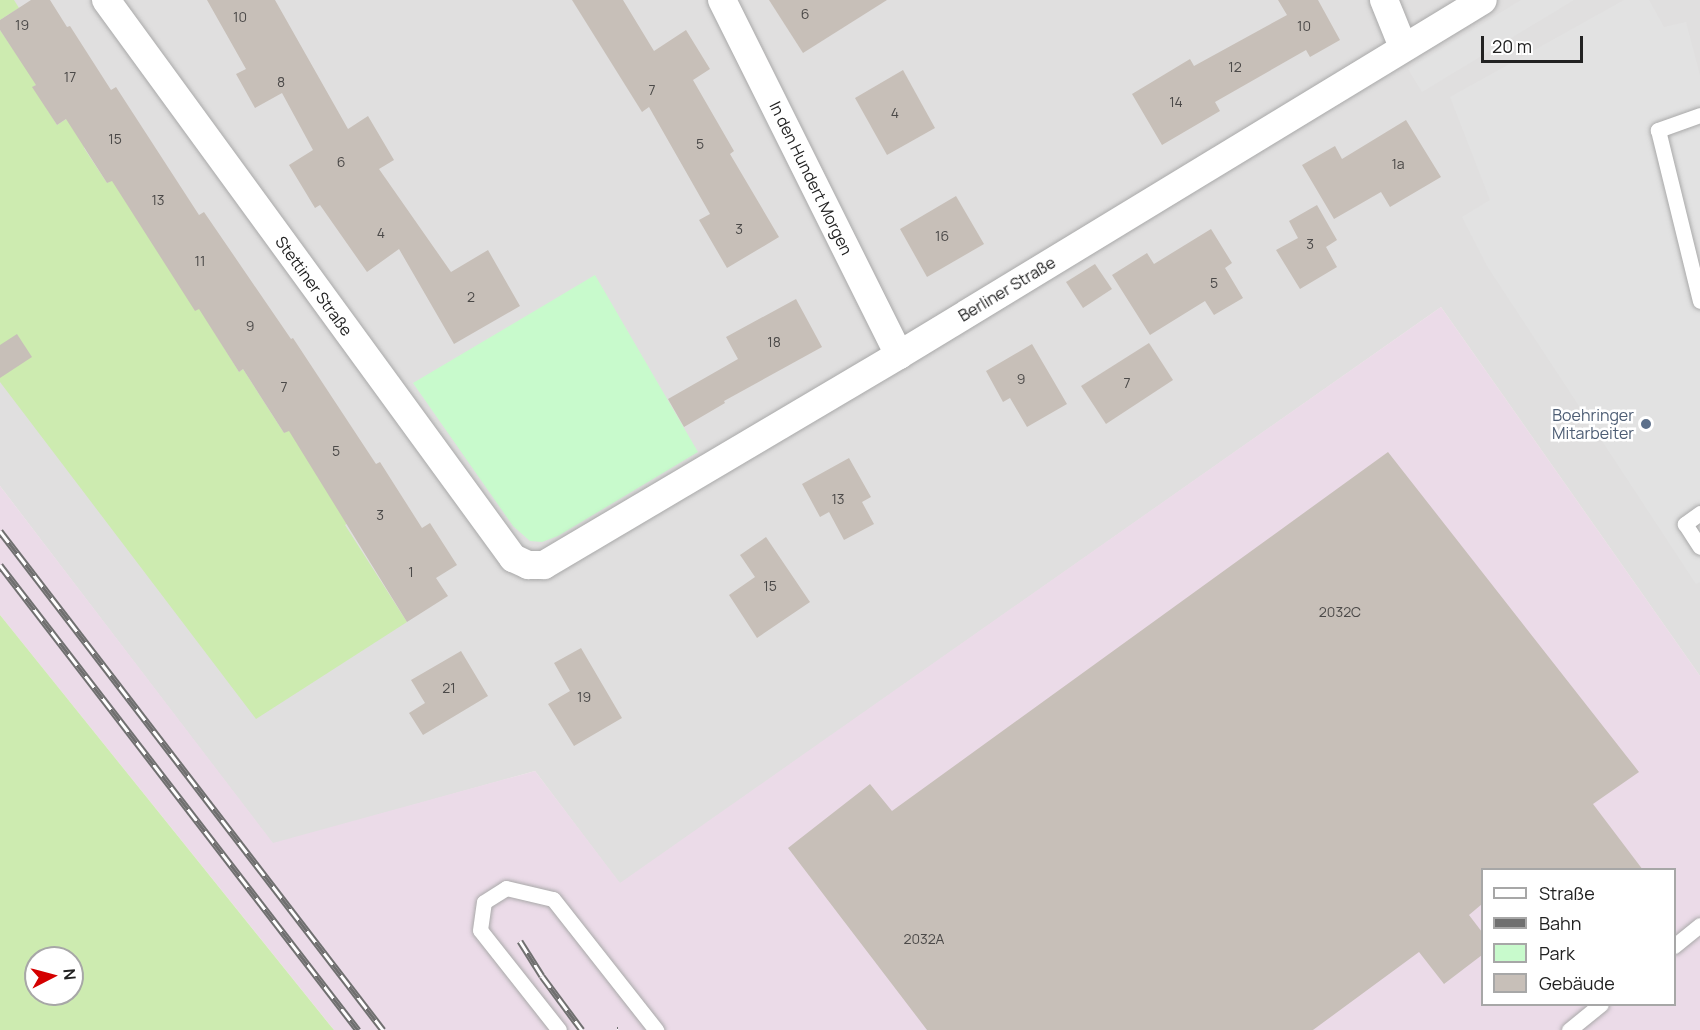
<!DOCTYPE html>
<html>
<head>
<meta charset="utf-8">
<style>
	body { margin:0 }
	#map { position:relative; width:1700px; height:1030px; overflow:hidden; background:#f2efe9; font-family:Manrope,sans-serif }
	div>[style] { position:absolute }
	[style*='--x'] { left:calc(var(--x)*1px); top:calc(var(--y)*1px); width:calc(var(--w)*1px); rotate:calc(var(--a)*1deg) }
	.residential>* { inset:0; background:#e0dfdf }
	.industrial>* { inset:0; background:#ebdbe8 }
	.grass>* { inset:0; background:#cdebb0 }
	.park>* { inset:0; background:#c8facc }
	.parking>* { inset:0; background:#e2e2e2 }
	.building>* { inset:0; background:#c7bfb8 }
	.roads { filter:drop-shadow(0 0 2px #a9a9a9) drop-shadow(0 0 2px #a9a9a9) }
	.service>* { height:15px; margin:-7.5px; padding:0 7.5px; transform-origin:7.5px; border-radius:7.5px; background:#fff }
	.minor>* { height:28px; margin:-14px; padding:0 14px; transform-origin:14px; border-radius:14px; background:#fff }
	.rail>* { height:7px; margin-top:-3.5px; transform-origin:0; background:repeating-linear-gradient(90deg,#fff 0 14px,#707070 0 28px); box-sizing:border-box; border-block:2px solid #707070 }
	.dots>* { width:16px; height:16px; translate:-50% -50%; box-sizing:border-box; border:3px solid #fff; border-radius:50% }
	span { translate:-50% -50%; white-space:nowrap; text-align:center; line-height:1.15; -webkit-text-stroke:5px #fff; paint-order:stroke }
	.number-label { font-size:14px; color:#4b4948 }
	.number-label span { -webkit-text-stroke-width:0 }
	.street-label { font-size:16px; color:#222 }
	.service-label { font-size:16px; color:#4e5e75 }
	.right { translate:-100% -50%; text-align:right }
	.legend { position:absolute; left:1481px; top:868px; width:195px; height:138px; box-sizing:border-box; background:#fff; border:2px solid #a7a7a7; margin:0; padding:8px 10px; list-style:none; font-size:18px; color:#222 }
	.legend li { display:flex; align-items:center; gap:12px; height:30px }
	.legend b { width:30px; border:2px solid #a7a7a7 }
	.north { position:absolute; left:24px; top:946px; width:60px; height:60px; box-sizing:border-box; background:#fff; border:2px solid #a7a7a7; border-radius:50%; rotate:84deg; font-size:16px; font-weight:700; line-height:24px; text-align:center; color:#222 }
	.north::after { content:''; display:block; margin:auto; width:21px; height:27px; background:#d40000; clip-path:polygon(50% 0,100% 100%,50% 72%,0 100%) }
	.scale { position:absolute; left:1481px; top:36px; width:102px; height:27px; box-sizing:border-box; border:3px solid #222; border-top:0; padding-left:8px; font-size:18px; line-height:21px; white-space:nowrap; color:#222; -webkit-text-stroke:4px #fff; paint-order:stroke }
</style>
</head>
<body>
<div id="map">
	<div class="residential">
		<div style="clip-path:polygon(0 0,1700px 0,1700px 676px,1441px 307px,620px 884px,535px 771px,273px 844px,0 486px)"></div>
	</div>
	<div class="industrial">
		<div style="clip-path:polygon(evenodd,1441px 307px,1700px 676px,1700px 1030px,334px 1030px,0 615px,0 486px,273px 843px,535px 771px,620px 883px,1441px 307px,1482px 870px,1674px 870px,1674px 1004px,1482px 1004px,1482px 870px)"></div>
	</div>
	<div class="grass">
		<div style="clip-path:polygon(0 0,14px 0,19px 8px,0 20px)"></div>
		<div style="clip-path:polygon(0 30px,19px 58px,61px 69px,33px 87px,57px 125px,85px 107px,84px 148px,107px 183px,118px 177px,239px 372px,243px 369px,284px 433px,311px 417px,373px 508px,345px 525px,407px 622px,256px 719px,0 382px)"></div>
		<div style="clip-path:polygon(evenodd,0 615px,329px 1024px,334px 1030px,0 1030px,0 615px,36px 958px,72px 958px,72px 994px,36px 994px,36px 958px)"></div>
	</div>
	<div class="park">
		<div style="clip-path:polygon(595px 275px,698px 452px,558px 536px,542px 542px,530px 541px,513px 526px,413px 383px)"></div>
	</div>
	<div class="parking">
		<div style="clip-path:polygon(1521px 0,1574px 0,1422px 92px,1408px 69px)"></div>
		<div style="clip-path:polygon(1624px 0,1649px 0,1664px 27px,1686px 22px,1700px 75px,1700px 582px,1696px 584px,1487px 266px,1462px 217px,1490px 200px,1450px 97px)"></div>
	</div>
	<div class="building">
		<div style="clip-path:polygon(31px 0,50px 0,67px 27px,70px 26px,111px 90px,116px 87px,199px 215px,204px 212px,291px 339px,293px 338px,376px 464px,380px 462px,422px 528px,430px 523px,457px 565px,436px 578px,448px 596px,407px 622px,289px 431px,284px 433px,243px 369px,239px 372px,199px 309px,195px 311px,112px 181px,107px 183px,66px 119px,57px 125px,32px 87px,36px 85px,0 30px,0 20px)"></div>
		<div style="clip-path:polygon(207px 0,275px 0,348px 129px,368px 116px,394px 160px,379px 169px,451px 272px,488px 250px,520px 306px,454px 344px,399px 249px,367px 272px,320px 205px,315px 208px,289px 165px,313px 150px,282px 93px,255px 108px,236px 74px,246px 69px)"></div>
		<div style="clip-path:polygon(572px 0,623px 0,654px 51px,686px 30px,710px 69px,693px 80px,734px 151px,730px 154px,779px 237px,727px 268px,699px 220px,710px 214px,649px 107px,642px 112px)"></div>
		<div style="clip-path:polygon(769px 0,887px 0,803px 53px)"></div>
		<div style="clip-path:polygon(1278px 0,1318px 0,1340px 40px,1310px 57px,1306px 50px,1215px 102px,1220px 111px,1162px 145px,1132px 94px,1190px 59px,1194px 66px,1287px 15px)"></div>
		<div style="clip-path:polygon(903px 70px,935px 128px,887px 155px,855px 98px)"></div>
		<div style="clip-path:polygon(1406px 120px,1441px 177px,1390px 207px,1381px 192px,1334px 219px,1302px 165px,1335px 146px,1342px 159px)"></div>
		<div style="clip-path:polygon(956px 196px,984px 244px,927px 277px,900px 229px)"></div>
		<div style="clip-path:polygon(1317px 205px,1337px 240px,1326px 247px,1337px 267px,1300px 289px,1276px 250px,1298px 238px,1289px 221px)"></div>
		<div style="clip-path:polygon(1211px 229px,1232px 263px,1225px 268px,1243px 298px,1214px 315px,1205px 301px,1150px 335px,1112px 275px,1147px 253px,1154px 264px)"></div>
		<div style="clip-path:polygon(1095px 264px,1112px 289px,1083px 308px,1066px 282px)"></div>
		<div style="clip-path:polygon(796px 299px,822px 347px,724px 401px,725px 403px,684px 427px,668px 399px,738px 359px,726px 337px)"></div>
		<div style="clip-path:polygon(17px 334px,32px 357px,0 378px,0 345px)"></div>
		<div style="clip-path:polygon(1149px 343px,1173px 380px,1106px 424px,1081px 386px)"></div>
		<div style="clip-path:polygon(1032px 344px,1067px 404px,1027px 427px,1010px 398px,1003px 402px,986px 371px)"></div>
		<div style="clip-path:polygon(1388px 452px,1639px 772px,1593px 804px,1643px 870px,1482px 870px,1482px 904px,1469px 915px,1482px 932px,1482px 955px,1444px 984px,1419px 952px,1313px 1030px,927px 1030px,788px 848px,870px 784px,892px 811px)"></div>
		<div style="clip-path:polygon(849px 458px,871px 497px,862px 502px,874px 524px,844px 540px,829px 512px,820px 517px,802px 484px)"></div>
		<div style="clip-path:polygon(766px 537px,810px 602px,757px 638px,729px 595px,755px 577px,740px 555px)"></div>
		<div style="clip-path:polygon(581px 648px,622px 718px,574px 746px,548px 704px,570px 691px,554px 663px)"></div>
		<div style="clip-path:polygon(461px 651px,488px 696px,423px 735px,409px 713px,425px 703px,411px 680px)"></div>
	</div>
	<div class="roads">
		<div class="service">
			<div style="--x:1700;--y:115;--w:45;--a:160.3"></div>
			<div style="--x:1658;--y:130;--w:176;--a:76.2"></div>
			<div style="--x:1700;--y:513;--w:19;--a:144"></div>
			<div style="--x:1685;--y:524;--w:27;--a:57"></div>
			<div style="--x:1674;--y:946;--w:33;--a:-39"></div>
			<div style="--x:559;--y:1030;--w:127;--a:-128.3"></div>
			<div style="--x:480;--y:930;--w:28;--a:-82"></div>
			<div style="--x:484;--y:902;--w:26;--a:-32"></div>
			<div style="--x:506;--y:888;--w:48;--a:13.2"></div>
			<div style="--x:553;--y:899;--w:167;--a:51.8"></div>
			<div style="--x:1569;--y:1030;--w:41;--a:-39.1"></div>
		</div>
		<div class="minor">
			<div style="--x:106;--y:0;--w:691;--a:53.89"></div>
			<div style="--x:513;--y:558;--w:17;--a:25"></div>
			<div style="--x:528;--y:565;--w:16;--a:0"></div>
			<div style="--x:544;--y:565;--w:412;--a:-30.6"></div>
			<div style="--x:899;--y:355;--w:683;--a:-31.29"></div>
			<div style="--x:722;--y:0;--w:397;--a:63.5"></div>
			<div style="--x:1384;--y:0;--w:51;--a:68"></div>
		</div>
	</div>
	<div class="rail">
		<div style="--x:0;--y:531;--w:629;--a:52.49"></div>
		<div style="--x:0;--y:565;--w:587;--a:52.41"></div>
		<div style="--x:520;--y:941;--w:41;--a:57.8"></div>
		<div style="--x:542;--y:976;--w:67;--a:53.5"></div>
		<div style="--x:617;--y:1030;--w:1;--a:0"></div>
	</div>
	<div class="dots">
		<div style="left:1646px;top:424px;background:#5c6f8a"></div>
	</div>
	<div class="number-label">
		<span style="left:805px;top:14px">6</span>
		<span style="left:240px;top:17px">10</span>
		<span style="left:22px;top:25px">19</span>
		<span style="left:1304px;top:26px">10</span>
		<span style="left:1235px;top:67px">12</span>
		<span style="left:70px;top:77px">17</span>
		<span style="left:281px;top:82px">8</span>
		<span style="left:652px;top:90px">7</span>
		<span style="left:1176px;top:102px">14</span>
		<span style="left:895px;top:113px">4</span>
		<span style="left:115px;top:139px">15</span>
		<span style="left:700px;top:144px">5</span>
		<span style="left:341px;top:162px">6</span>
		<span style="left:1398px;top:164px">1a</span>
		<span style="left:158px;top:200px">13</span>
		<span style="left:739px;top:229px">3</span>
		<span style="left:381px;top:233px">4</span>
		<span style="left:942px;top:236px">16</span>
		<span style="left:1310px;top:244px">3</span>
		<span style="left:200px;top:261px">11</span>
		<span style="left:1214px;top:283px">5</span>
		<span style="left:471px;top:297px">2</span>
		<span style="left:250px;top:326px">9</span>
		<span style="left:774px;top:342px">18</span>
		<span style="left:1021px;top:379px">9</span>
		<span style="left:1127px;top:383px">7</span>
		<span style="left:284px;top:387px">7</span>
		<span style="left:336px;top:451px">5</span>
		<span style="left:838px;top:499px">13</span>
		<span style="left:380px;top:515px">3</span>
		<span style="left:411px;top:572px">1</span>
		<span style="left:770px;top:586px">15</span>
		<span style="left:1340px;top:612px">2032C</span>
		<span style="left:449px;top:688px">21</span>
		<span style="left:584px;top:697px">19</span>
		<span style="left:924px;top:939px">2032A</span>
	</div>
	<div class="street-label">
		<span style="left:811px;top:178px;rotate:64deg">In den Hundert Morgen</span>
		<span style="left:314px;top:286px;rotate:54deg">Stettiner Straße</span>
		<span style="left:1007px;top:289px;rotate:-31deg">Berliner Straße</span>
	</div>
	<div class="service-label">
		<span class="right" style="left:1634px;top:424px">Boehringer<br>Mitarbeiter</span>
	</div>
	<ul class="legend">
	<li><b style="height:8px;background:#fff"></b>Straße</li>
	<li><b style="height:8px;background:#707070"></b>Bahn</li>
	<li><b style="height:16px;background:#c8facc"></b>Park</li>
	<li><b style="height:16px;background:#c7bfb8"></b>Gebäude</li>
	</ul>
	<div class="north">N</div>
	<div class="scale">20 m</div>
</div>
</body>
</html>
